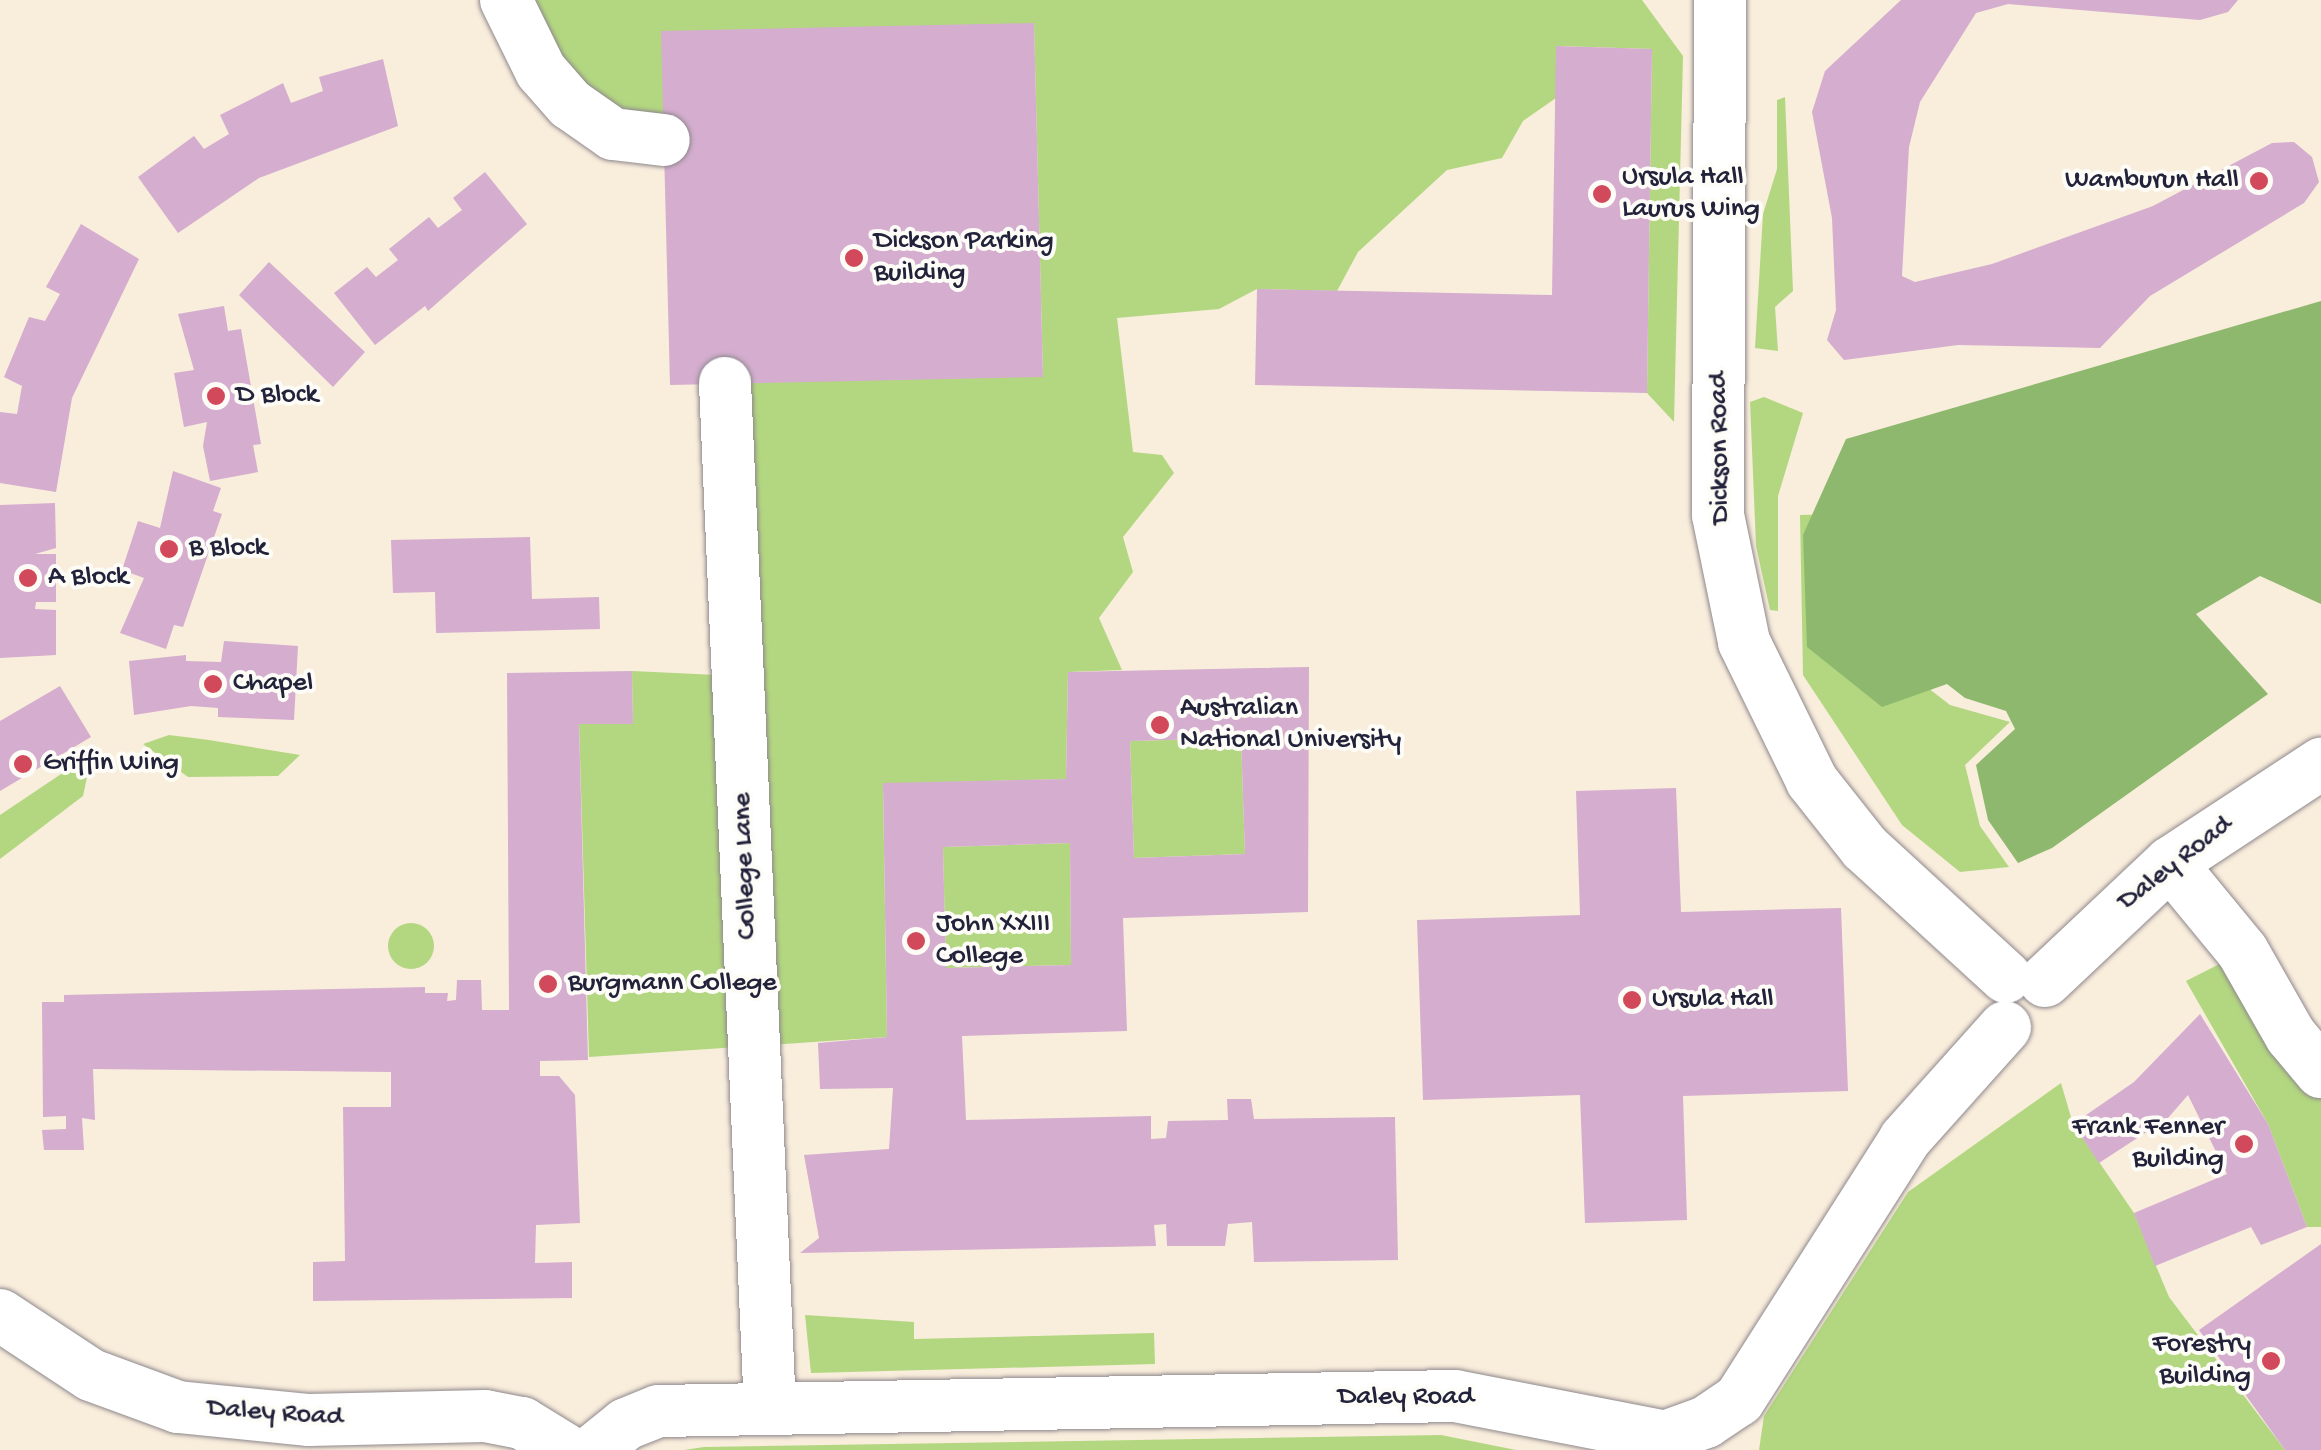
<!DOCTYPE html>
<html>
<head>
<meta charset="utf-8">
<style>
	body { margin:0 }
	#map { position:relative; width:2321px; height:1450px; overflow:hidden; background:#f9eddc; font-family:"Gochi Hand",sans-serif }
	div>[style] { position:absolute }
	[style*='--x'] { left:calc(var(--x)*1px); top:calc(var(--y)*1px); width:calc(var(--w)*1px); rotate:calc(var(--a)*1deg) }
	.green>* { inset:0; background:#b3d780 }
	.round { border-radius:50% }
	.forest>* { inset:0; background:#8eb86e }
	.building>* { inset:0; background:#d4adcf }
	.roads { filter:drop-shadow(0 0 2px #8e888c) drop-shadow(0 0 2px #8e888c) }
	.minor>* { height:52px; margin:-26px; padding:0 26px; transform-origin:26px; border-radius:26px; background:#fff }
	.dots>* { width:28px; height:28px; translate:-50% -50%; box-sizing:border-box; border:5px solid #fdfcf7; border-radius:50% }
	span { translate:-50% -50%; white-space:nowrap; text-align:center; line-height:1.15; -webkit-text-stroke:8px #fdfcf7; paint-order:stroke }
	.poi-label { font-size:28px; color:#22223b }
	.left { translate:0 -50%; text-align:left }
	.right { translate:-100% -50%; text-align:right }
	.street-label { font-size:28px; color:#22223b }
</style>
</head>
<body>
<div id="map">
	<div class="green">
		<div style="clip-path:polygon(506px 0,1642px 0,1683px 56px,1674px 422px,1647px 393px,1652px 49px,1557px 46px,1556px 98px,1523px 121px,1502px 158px,1447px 170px,1358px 252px,1337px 291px,1257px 289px,1219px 309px,1117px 318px,1133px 452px,1162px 455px,1174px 473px,1123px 537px,1133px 572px,1099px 618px,1122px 670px,1068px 672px,1066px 779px,883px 784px,887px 1037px,589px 1057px,579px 724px,633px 723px,632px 671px,738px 676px,725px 383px,1043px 376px,1034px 24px,664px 140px,613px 134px)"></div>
		<div style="clip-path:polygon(1785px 97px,1793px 291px,1775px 307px,1778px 351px,1755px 348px,1763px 214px,1777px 169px,1777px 100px)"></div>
		<div style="clip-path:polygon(1764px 397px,1803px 413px,1778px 496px,1778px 611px,1770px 610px,1756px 546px,1750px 402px)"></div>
		<div style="clip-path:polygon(1846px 514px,1874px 646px,1950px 705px,2010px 722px,1965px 765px,1980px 826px,2009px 867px,1960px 872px,1902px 825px,1803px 675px,1800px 515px)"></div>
		<div style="clip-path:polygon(169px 735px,209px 740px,300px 755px,278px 776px,188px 777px,143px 744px)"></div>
		<div style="clip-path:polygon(1241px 738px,1245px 854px,1134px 858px,1130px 741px)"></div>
		<div style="clip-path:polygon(82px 760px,90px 763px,83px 796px,0 859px,0 815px)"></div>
		<div style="clip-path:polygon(1070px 843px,1071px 965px,946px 968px,943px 847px)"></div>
		<div class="round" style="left:388px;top:923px;width:46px;height:46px"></div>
		<div style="clip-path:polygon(2243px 952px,2321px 1072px,2321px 1227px,2307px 1227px,2268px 1124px,2186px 981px)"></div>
		<div style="clip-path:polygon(2061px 1083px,2073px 1124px,2134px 1213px,2169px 1297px,2285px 1450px,1759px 1450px,1764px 1416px,1908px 1192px)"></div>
		<div style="clip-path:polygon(805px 1315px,914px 1322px,914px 1339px,1154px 1333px,1155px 1364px,811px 1373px)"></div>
		<div style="clip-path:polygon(1441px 1435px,1516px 1450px,684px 1450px,704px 1447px)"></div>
	</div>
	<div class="forest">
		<div style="clip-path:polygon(2321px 301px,2321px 604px,2260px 576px,2196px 614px,2268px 694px,2052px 848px,2018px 863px,1988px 820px,1976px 765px,2015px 729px,2006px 711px,1965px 698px,1947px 684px,1882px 707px,1807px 647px,1803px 535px,1846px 439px)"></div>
	</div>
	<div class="building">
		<div style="clip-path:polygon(1901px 0,2238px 0,2228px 12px,2200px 20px,2008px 4px,1976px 13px,1920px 102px,1909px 147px,1902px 276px,1915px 282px,1992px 264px,2153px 206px,2272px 143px,2294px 142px,2312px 157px,2319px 182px,2304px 203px,2150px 296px,2100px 348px,1958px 345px,1844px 360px,1827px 340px,1836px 310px,1832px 218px,1812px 112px,1825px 71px)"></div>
		<div style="clip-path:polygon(1034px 23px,1043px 377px,670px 385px,661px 31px)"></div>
		<div style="clip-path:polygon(1556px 46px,1652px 49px,1647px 393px,1255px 385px,1257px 289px,1552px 295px)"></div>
		<div style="clip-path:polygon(383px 59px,398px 126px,259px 178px,178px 233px,138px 177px,194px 136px,204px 149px,229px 134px,220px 115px,283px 83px,291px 103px,323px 91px,319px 77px)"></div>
		<div style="clip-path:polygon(485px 172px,527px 224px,428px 311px,425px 306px,375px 345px,334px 293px,367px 267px,376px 277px,398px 260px,389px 249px,429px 217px,438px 228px,462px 210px,453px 198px)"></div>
		<div style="clip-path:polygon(81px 224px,139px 259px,72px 398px,56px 492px,0 483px,0 412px,17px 414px,22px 386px,4px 377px,29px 317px,45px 321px,60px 294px,46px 287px)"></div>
		<div style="clip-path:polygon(269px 262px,365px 352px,333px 387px,239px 295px)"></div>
		<div style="clip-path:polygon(224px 306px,228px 331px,241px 329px,261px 444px,253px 445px,258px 472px,210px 481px,203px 446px,207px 422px,184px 427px,174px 373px,194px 370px,178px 314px)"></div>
		<div style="clip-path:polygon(173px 471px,221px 488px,213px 511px,222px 514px,183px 627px,174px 625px,166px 649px,120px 633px,144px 578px,122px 570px,138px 521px,160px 528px)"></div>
		<div style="clip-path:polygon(55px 503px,56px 548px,35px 554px,56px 554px,56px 602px,36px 602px,35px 609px,56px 610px,56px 655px,0 658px,0 505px)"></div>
		<div style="clip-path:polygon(530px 537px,532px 599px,599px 597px,600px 629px,436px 633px,435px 592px,393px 593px,391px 540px)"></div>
		<div style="clip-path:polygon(224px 641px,298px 646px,294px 720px,218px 717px,218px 708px,191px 706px,134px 715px,129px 661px,186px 655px,186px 661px,221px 662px)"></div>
		<div style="clip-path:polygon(evenodd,1309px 667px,1308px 912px,1123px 918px,1127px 1031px,962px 1036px,966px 1120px,1151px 1116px,1151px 1139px,1166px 1138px,1168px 1121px,1228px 1120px,1227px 1099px,1251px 1099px,1254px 1119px,1395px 1117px,1398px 1260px,1254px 1262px,1252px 1222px,1228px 1224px,1225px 1246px,1167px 1246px,1166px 1224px,1154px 1225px,1156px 1246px,800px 1253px,819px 1238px,804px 1155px,889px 1149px,893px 1088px,820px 1089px,818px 1043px,887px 1037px,883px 783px,1066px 779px,1068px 672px,1309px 667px,1241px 738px,1245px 854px,1134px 858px,1130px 741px,1241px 738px,1309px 667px,1070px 843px,1071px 965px,946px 968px,943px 847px,1070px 843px)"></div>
		<div style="clip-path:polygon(632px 671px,633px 724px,579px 724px,588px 1060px,540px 1061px,540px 1076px,559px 1076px,575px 1095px,580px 1223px,536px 1225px,535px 1263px,572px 1262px,572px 1298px,313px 1301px,313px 1262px,345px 1261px,343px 1107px,391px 1107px,391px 1072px,93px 1069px,95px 1120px,82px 1118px,84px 1150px,44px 1150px,42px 1130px,66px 1129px,66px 1116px,43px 1117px,42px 1002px,64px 1002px,64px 995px,425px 987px,425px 993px,448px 993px,447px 1001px,456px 1000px,457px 980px,481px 980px,482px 1010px,509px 1010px,507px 673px)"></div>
		<div style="clip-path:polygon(60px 686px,91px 737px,0 791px,0 721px)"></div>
		<div style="clip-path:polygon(1676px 788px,1681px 912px,1841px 908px,1848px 1091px,1683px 1096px,1687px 1220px,1585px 1223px,1580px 1095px,1423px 1100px,1417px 920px,1580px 915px,1576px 791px)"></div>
		<div style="clip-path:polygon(2200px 1014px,2268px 1124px,2307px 1227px,2261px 1245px,2251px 1227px,2155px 1266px,2134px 1213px,2227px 1174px,2188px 1095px,2168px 1118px,2099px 1163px,2073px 1124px,2134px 1082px)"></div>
		<div style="clip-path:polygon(2321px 1244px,2321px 1450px,2285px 1450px,2199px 1330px)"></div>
	</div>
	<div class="roads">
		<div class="minor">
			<div style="--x:506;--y:0;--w:79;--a:63.8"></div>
			<div style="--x:541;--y:71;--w:44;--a:48.7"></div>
			<div style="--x:570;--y:104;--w:52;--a:34.9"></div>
			<div style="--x:613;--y:134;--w:51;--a:6.7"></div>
			<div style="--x:1720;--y:0;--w:515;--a:90.22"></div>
			<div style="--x:1718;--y:515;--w:130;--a:78.4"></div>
			<div style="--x:1744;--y:642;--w:155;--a:63.9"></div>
			<div style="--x:1812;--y:781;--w:85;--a:51.7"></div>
			<div style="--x:1865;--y:848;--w:191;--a:42.5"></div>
			<div style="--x:725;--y:383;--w:1026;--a:87.49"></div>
			<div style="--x:2170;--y:863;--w:115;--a:50.6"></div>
			<div style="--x:2243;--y:952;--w:97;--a:60.3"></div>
			<div style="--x:2291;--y:1036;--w:47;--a:50.2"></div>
			<div style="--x:2045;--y:981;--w:172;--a:-43.3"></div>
			<div style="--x:2170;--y:863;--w:181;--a:-33.3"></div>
			<div style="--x:0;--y:1315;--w:109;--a:33.4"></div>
			<div style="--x:91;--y:1375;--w:93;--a:20.2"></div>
			<div style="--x:178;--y:1407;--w:132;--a:5.7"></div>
			<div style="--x:309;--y:1420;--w:176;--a:-1.3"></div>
			<div style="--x:485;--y:1416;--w:38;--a:11"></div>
			<div style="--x:522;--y:1423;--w:52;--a:31.5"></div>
			<div style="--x:594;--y:1450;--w:41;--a:-39.1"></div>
			<div style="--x:626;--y:1424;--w:35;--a:-22"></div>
			<div style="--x:659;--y:1411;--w:796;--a:-1.08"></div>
			<div style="--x:1455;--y:1396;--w:214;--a:11"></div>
			<div style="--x:1665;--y:1437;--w:44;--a:-20.1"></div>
			<div style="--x:1706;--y:1422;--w:40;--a:-34"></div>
			<div style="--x:1739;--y:1400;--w:309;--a:-57.5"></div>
			<div style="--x:1905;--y:1139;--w:150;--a:-48.2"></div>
		</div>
	</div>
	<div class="dots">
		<div style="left:2259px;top:181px;background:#d1495b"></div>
		<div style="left:1602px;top:194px;background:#d1495b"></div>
		<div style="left:854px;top:258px;background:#d1495b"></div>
		<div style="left:216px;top:396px;background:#d1495b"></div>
		<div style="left:169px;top:549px;background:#d1495b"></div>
		<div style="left:28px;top:578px;background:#d1495b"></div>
		<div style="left:213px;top:684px;background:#d1495b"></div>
		<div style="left:1160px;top:725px;background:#d1495b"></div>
		<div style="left:23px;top:764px;background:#d1495b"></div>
		<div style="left:916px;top:941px;background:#d1495b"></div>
		<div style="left:548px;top:984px;background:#d1495b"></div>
		<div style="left:1632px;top:1000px;background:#d1495b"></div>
		<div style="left:2244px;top:1144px;background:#d1495b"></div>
		<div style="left:2271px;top:1361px;background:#d1495b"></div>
	</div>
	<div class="poi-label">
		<span class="left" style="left:1622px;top:194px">Ursula Hall<br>Laurus Wing</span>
		<span class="right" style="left:2239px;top:181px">Wamburun Hall</span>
		<span class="left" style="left:874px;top:258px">Dickson Parking<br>Building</span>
		<span class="left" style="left:236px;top:396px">D Block</span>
		<span class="left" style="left:189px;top:549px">B Block</span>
		<span class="left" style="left:48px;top:578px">A Block</span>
		<span class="left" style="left:233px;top:684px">Chapel</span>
		<span class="left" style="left:1180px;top:725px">Australian<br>National University</span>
		<span class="left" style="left:43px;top:764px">Griffin Wing</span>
		<span class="left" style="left:936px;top:941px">John XXIII<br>College</span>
		<span class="left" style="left:568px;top:984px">Burgmann College</span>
		<span class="left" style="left:1652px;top:1000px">Ursula Hall</span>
		<span class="right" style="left:2224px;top:1144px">Frank Fenner<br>Building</span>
		<span class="right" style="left:2251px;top:1361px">Forestry<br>Building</span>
	</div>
	<div class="street-label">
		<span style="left:1721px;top:448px;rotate:-91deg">Dickson Road</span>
		<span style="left:2176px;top:864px;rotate:-38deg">Daley Road</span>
		<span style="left:746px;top:866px;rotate:-92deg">College Lane</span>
		<span style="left:1406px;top:1398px">Daley Road</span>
		<span style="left:275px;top:1414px;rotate:4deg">Daley Road</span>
	</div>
</div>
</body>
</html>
